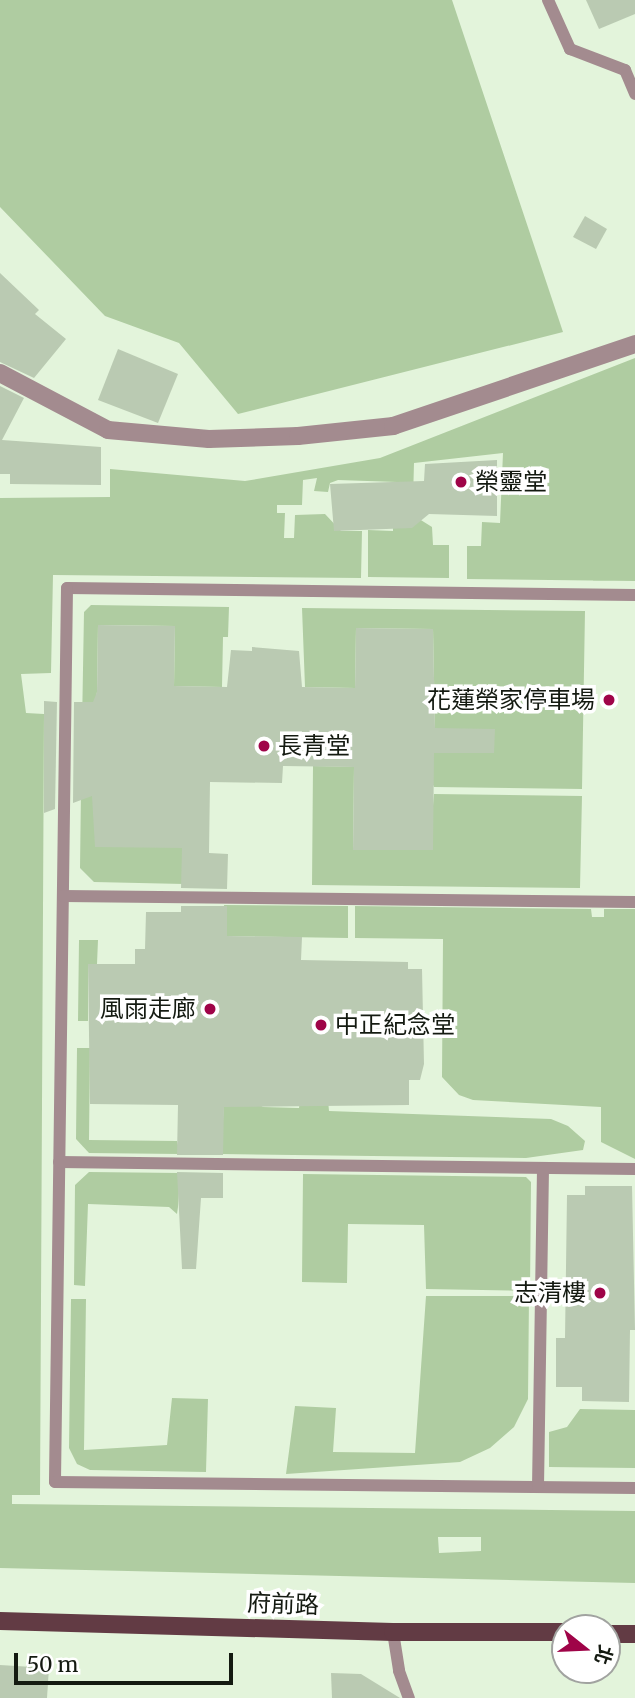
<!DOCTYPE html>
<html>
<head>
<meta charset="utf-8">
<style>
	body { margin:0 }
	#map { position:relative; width:635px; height:1698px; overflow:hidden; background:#e3f4db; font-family:Merriweather,"Noto Sans TC",serif }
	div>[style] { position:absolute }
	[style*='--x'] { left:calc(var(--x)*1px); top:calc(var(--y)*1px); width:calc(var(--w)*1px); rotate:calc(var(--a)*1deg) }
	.green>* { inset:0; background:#afcca1 }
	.building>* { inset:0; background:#bacab2 }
	.lane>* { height:12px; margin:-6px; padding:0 6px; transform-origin:6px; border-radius:6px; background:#a38b8f }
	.street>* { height:18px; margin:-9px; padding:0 9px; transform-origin:9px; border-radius:9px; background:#a38b8f }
	.primary>* { height:18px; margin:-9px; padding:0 9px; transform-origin:9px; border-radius:9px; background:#623b44 }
	.dots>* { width:19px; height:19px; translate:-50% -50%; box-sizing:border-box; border:4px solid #fff; border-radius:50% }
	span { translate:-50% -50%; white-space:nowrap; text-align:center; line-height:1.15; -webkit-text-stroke:7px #fff; paint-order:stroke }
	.poi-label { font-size:24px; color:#141a11 }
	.left { translate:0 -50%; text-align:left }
	.right { translate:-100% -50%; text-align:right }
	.street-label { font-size:24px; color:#141a11 }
	.north { position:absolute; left:551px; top:1614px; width:70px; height:70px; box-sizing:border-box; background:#fff; border:2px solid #a1a3a0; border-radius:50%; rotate:108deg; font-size:19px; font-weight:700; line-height:28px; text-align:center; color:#141a11 }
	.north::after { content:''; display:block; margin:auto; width:24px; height:32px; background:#9f0448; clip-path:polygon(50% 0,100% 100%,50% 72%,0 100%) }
	.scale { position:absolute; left:14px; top:1653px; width:219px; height:32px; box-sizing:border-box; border:4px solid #141a11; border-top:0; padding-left:9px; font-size:21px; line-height:24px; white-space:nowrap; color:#141a11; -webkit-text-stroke:5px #fff; paint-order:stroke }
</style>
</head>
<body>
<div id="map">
	<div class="green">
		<div style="clip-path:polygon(0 0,452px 0,563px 332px,238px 414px,179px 343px,105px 316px,0 207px)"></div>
		<div style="clip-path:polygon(evenodd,635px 358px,635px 581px,467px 579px,467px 546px,481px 546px,482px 522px,500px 523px,503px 453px,414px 463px,413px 500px,397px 482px,338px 480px,330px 483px,328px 492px,314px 491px,317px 478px,303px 480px,302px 505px,277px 505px,277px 513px,285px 513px,284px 538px,294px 538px,295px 515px,325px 514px,341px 531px,362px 531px,361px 578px,53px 575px,51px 673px,21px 674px,26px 713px,44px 714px,40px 1495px,12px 1495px,12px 1504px,635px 1511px,635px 1583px,0 1568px,0 498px,110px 497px,110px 469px,245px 481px,380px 458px,635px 358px,438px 1537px,481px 1537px,481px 1551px,439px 1553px,438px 1537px)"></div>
		<div style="clip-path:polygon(393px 513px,416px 517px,432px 527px,433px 545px,449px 545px,449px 578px,368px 577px,368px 530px,393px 531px)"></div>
		<div style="clip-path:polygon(91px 605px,229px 607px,228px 637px,223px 637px,222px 687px,174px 686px,175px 626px,98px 625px,97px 692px,81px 783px,84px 612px)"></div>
		<div style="clip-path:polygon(302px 608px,585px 611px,582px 789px,434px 787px,431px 780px,435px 728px,433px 629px,356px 628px,355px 688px,305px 687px)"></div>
		<div style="clip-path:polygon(186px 765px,184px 884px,94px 882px,80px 868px,81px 790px,92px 790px,96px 807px)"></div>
		<div style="clip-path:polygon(313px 766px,354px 767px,353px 850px,429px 850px,434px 794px,582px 796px,580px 888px,312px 885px)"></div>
		<div style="clip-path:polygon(224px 905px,348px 906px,348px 938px,227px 936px)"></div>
		<div style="clip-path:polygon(355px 906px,591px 909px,592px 917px,604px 917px,604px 909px,635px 909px,635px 1159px,601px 1142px,601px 1107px,473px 1100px,459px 1095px,442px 1077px,443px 939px,355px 938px)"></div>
		<div style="clip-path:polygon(79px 940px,98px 940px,97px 964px,88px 964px,88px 1021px,78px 1021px)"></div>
		<div style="clip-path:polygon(77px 1048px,90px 1048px,89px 1140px,177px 1141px,180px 1154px,89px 1153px,76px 1139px)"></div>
		<div style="clip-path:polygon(225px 1085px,263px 1107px,299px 1108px,300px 1100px,328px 1100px,329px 1111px,551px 1119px,568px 1126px,585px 1141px,583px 1150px,526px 1158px,221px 1154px)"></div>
		<div style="clip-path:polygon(89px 1172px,180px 1173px,178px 1207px,177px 1214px,169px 1207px,88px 1204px,85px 1286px,74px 1285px,75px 1185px)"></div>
		<div style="clip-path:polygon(303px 1174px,526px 1177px,531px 1182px,530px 1291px,426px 1289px,424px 1225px,348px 1224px,347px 1283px,302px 1282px)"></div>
		<div style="clip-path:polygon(426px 1296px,529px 1296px,528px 1399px,514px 1427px,490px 1448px,460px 1462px,286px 1474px,295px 1406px,336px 1408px,333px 1452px,415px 1453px)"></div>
		<div style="clip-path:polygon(71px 1299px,86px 1299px,84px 1450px,167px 1445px,172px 1398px,208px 1399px,206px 1472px,90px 1470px,77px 1464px,69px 1448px)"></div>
		<div style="clip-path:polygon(580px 1409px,635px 1410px,635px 1468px,549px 1467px,549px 1432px,567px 1427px)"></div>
	</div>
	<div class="building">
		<div style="clip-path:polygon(586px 0,635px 0,635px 14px,599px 29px)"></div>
		<div style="clip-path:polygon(585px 216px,607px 229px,596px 249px,573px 237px)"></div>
		<div style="clip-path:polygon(0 273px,39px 310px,35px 314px,66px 339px,34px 378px,0 362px)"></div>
		<div style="clip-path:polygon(118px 349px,178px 374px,158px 423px,98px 400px)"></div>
		<div style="clip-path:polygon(0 386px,24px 398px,2px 440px,101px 447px,101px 485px,10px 484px,10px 474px,0 474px)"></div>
		<div style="clip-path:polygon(497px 460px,497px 516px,429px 514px,412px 528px,334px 531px,330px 484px,424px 481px,425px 464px)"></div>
		<div style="clip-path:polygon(98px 625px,175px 626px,174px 686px,227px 687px,231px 650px,252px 651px,252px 647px,299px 651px,302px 687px,355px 688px,356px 628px,433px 629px,435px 728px,495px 729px,494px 753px,434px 753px,433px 850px,353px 850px,354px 767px,283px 766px,282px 783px,210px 782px,209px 853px,228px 854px,227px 889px,181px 888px,182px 848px,95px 847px,92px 796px,73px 803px,74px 702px,93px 702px,97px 692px)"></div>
		<div style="clip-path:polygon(44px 701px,57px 702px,55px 809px,44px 813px)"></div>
		<div style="clip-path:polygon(181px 906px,227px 906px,227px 936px,302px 937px,301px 960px,408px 962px,408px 969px,422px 969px,424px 1064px,420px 1080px,409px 1080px,409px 1105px,224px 1107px,223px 1155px,177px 1155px,178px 1105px,90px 1104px,88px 964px,135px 964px,135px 949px,145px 949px,146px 912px,181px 912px)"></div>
		<div style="clip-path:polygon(177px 1172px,223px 1173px,223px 1198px,201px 1198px,196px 1269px,182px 1269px)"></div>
		<div style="clip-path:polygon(585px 1186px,632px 1186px,635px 1330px,630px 1330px,629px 1402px,582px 1401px,582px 1387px,556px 1387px,556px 1338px,565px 1338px,567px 1195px,585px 1195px)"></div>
		<div style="clip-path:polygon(0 1665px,49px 1668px,47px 1698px,0 1698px)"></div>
		<div style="clip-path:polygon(331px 1673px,361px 1674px,400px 1698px,332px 1698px)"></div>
	</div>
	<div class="lane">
		<div style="--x:548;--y:0;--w:54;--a:65.8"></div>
		<div style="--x:570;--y:49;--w:59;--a:20.9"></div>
		<div style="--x:625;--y:70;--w:26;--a:67"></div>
		<div style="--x:635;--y:595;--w:568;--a:-179.29"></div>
		<div style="--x:67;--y:588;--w:894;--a:90.77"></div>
		<div style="--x:55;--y:1482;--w:580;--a:0.59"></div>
		<div style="--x:63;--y:896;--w:572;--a:0.6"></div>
		<div style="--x:59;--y:1162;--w:576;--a:0.7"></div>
		<div style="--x:538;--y:1487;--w:319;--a:-89.1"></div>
		<div style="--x:393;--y:1632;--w:39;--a:81"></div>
		<div style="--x:399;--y:1671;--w:29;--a:70"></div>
	</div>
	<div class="street">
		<div style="--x:0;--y:373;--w:122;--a:27.8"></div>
		<div style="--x:108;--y:430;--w:101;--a:5.1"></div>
		<div style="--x:209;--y:439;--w:89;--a:-1.9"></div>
		<div style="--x:298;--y:436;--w:96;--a:-6"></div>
		<div style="--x:393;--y:426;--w:256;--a:-18.7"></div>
	</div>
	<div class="primary">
		<div style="--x:0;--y:1621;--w:393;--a:1.6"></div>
		<div style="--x:393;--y:1632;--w:172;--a:0"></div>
		<div style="--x:607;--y:1634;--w:28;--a:0"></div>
	</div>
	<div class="dots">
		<div style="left:461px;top:482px;background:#9f0448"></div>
		<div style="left:609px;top:700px;background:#9f0448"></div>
		<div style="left:264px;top:746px;background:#9f0448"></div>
		<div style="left:210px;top:1009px;background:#9f0448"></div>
		<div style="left:321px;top:1025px;background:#9f0448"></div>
		<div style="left:600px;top:1293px;background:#9f0448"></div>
	</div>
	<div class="poi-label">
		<span class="left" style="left:475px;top:482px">榮靈堂</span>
		<span class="right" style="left:595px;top:700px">花蓮榮家停車場</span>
		<span class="left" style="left:278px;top:746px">長青堂</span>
		<span class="right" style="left:196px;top:1009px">風雨走廊</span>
		<span class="left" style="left:335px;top:1025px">中正紀念堂</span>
		<span class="right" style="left:586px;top:1293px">志清樓</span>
	</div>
	<div class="street-label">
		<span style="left:283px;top:1604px;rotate:2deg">府前路</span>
	</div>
	<div class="north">北</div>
	<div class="scale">50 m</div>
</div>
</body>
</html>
